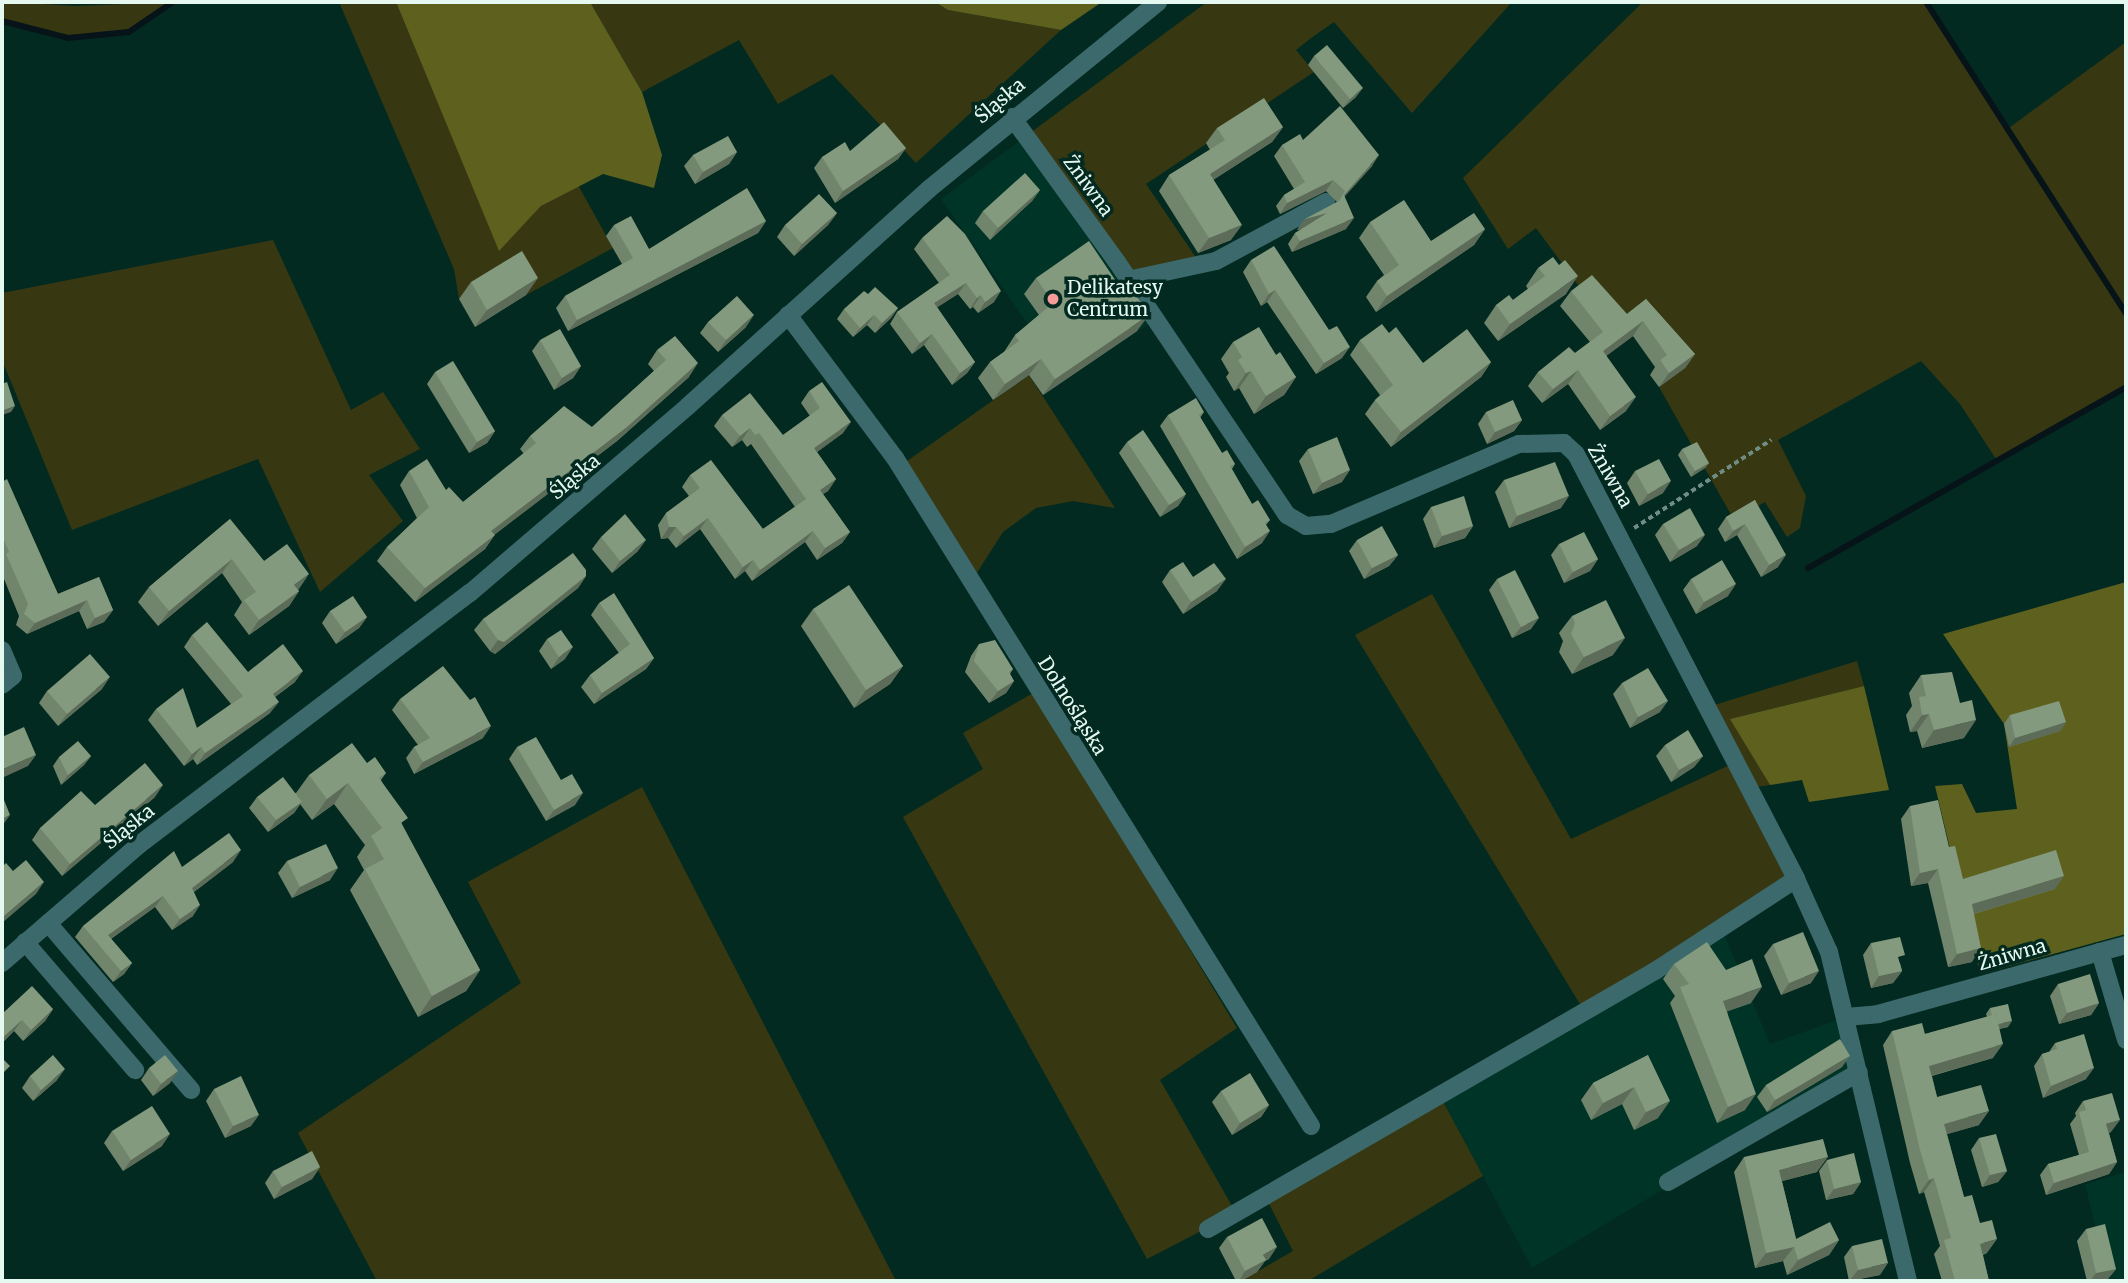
<!DOCTYPE html>
<html>
<head>
<meta charset="utf-8">
<style>
	body { margin:0 }
	#map { position:relative; width:2128px; height:1283px; overflow:hidden; background:#032a20; font-family:Merriweather,serif }
	div>[style] { position:absolute }
	[style*='--x'] { left:calc(var(--x)*1px); top:calc(var(--y)*1px); width:calc(var(--w)*1px); rotate:calc(var(--a)*1deg) }
	.built>* { inset:0; background:#003427 }
	.green>* { inset:0; background:#373812 }
	.forest>* { inset:0; background:#5e601e }
	.stream>* { height:6px; margin:-3px; padding:0 3px; transform-origin:3px; border-radius:3px; background:#061318 }
	.path>* { height:3.5px; margin-top:-1.75px; transform-origin:0; background:repeating-linear-gradient(90deg,#6f8d84 0 5px,transparent 0 8.5px) }
	.minor>* { height:18px; margin:-9px; padding:0 9px; transform-origin:9px; border-radius:9px; background:#3c696b }
	.wall>* { inset:0; background:#71846c }
	.shaded-wall>* { inset:0; background:#5c6c58 }
	.building>* { inset:0; background:#839a7e }
	.dots>* { width:19px; height:19px; translate:-50% -50%; box-sizing:border-box; border:4px solid #032a20; border-radius:50% }
	span { translate:-50% -50%; white-space:nowrap; text-align:center; line-height:1.15; -webkit-text-stroke:7px #032a20; paint-order:stroke }
	.street-label { font-size:19px; color:#e5f9f1 }
	.poi-label { font-size:19px; color:#e5f9f1 }
	.left { translate:0 -50%; text-align:left }
	.frame { position:absolute; inset:0; border:4px solid #e5f9f1; pointer-events:none }
</style>
</head>
<body>
<div id="map">
	<div class="built">
		<div style="clip-path:polygon(1026px 136px,1155px 320px,1066px 379px,941px 199px)"></div>
		<div style="clip-path:polygon(1721px 927px,1770px 1044px,1846px 1017px,1859px 1072px,1532px 1268px,1439px 1094px)"></div>
		<div style="clip-path:polygon(2126px 1172px,2126px 1281px,2108px 1281px,2085px 1184px)"></div>
	</div>
	<div class="green">
		<div style="clip-path:polygon(2px 2px,78px 6px,173px 2px,129px 32px,68px 38px,2px 21px)"></div>
		<div style="clip-path:polygon(339px 2px,396px 2px,499px 250px,541px 206px,578px 185px,613px 248px,526px 295px,459px 299px,454px 269px)"></div>
		<div style="clip-path:polygon(590px 2px,935px 2px,948px 10px,1061px 30px,916px 163px,832px 74px,778px 104px,739px 40px,642px 92px)"></div>
		<div style="clip-path:polygon(1207px 2px,1512px 2px,1412px 113px,1334px 22px,1311px 38px,1296px 50px,1314px 72px,1146px 184px,1201px 265px,1128px 280px,1026px 136px)"></div>
		<div style="clip-path:polygon(1643px 2px,1926px 2px,2009px 128px,2126px 42px,2126px 387px,1998px 462px,1960px 404px,1921px 361px,1778px 440px,1806px 496px,1800px 528px,1787px 537px,1765px 502px,1734px 520px,1659px 387px,1685px 368px,1581px 289px,1536px 228px,1508px 249px,1463px 178px)"></div>
		<div style="clip-path:polygon(273px 240px,351px 410px,383px 392px,420px 449px,369px 475px,403px 521px,320px 592px,258px 459px,72px 530px,2px 360px,2px 293px)"></div>
		<div style="clip-path:polygon(1029px 375px,1115px 508px,1073px 501px,1036px 508px,1003px 532px,971px 582px,900px 466px)"></div>
		<div style="clip-path:polygon(1432px 594px,1571px 839px,1736px 762px,1708px 707px,1857px 661px,1864px 686px,1731px 719px,1770px 785px,1750px 788px,1796px 879px,1583px 1009px,1355px 635px)"></div>
		<div style="clip-path:polygon(1035px 692px,1237px 1028px,1160px 1080px,1236px 1213px,1147px 1259px,903px 817px,983px 769px,963px 733px)"></div>
		<div style="clip-path:polygon(642px 787px,896px 1281px,377px 1281px,298px 1133px,521px 983px,468px 882px)"></div>
		<div style="clip-path:polygon(1439px 1094px,1483px 1176px,1308px 1281px,1241px 1281px,1293px 1251px,1265px 1196px)"></div>
	</div>
	<div class="forest">
		<div style="clip-path:polygon(396px 2px,590px 2px,642px 92px,662px 155px,654px 188px,603px 174px,541px 206px,499px 251px)"></div>
		<div style="clip-path:polygon(935px 2px,1102px 2px,1061px 30px,948px 10px)"></div>
		<div style="clip-path:polygon(2126px 582px,2126px 934px,1980px 974px,1935px 786px,1962px 784px,1976px 813px,2017px 809px,2004px 724px,1943px 634px)"></div>
		<div style="clip-path:polygon(1864px 686px,1889px 790px,1809px 802px,1802px 780px,1770px 785px,1730px 719px)"></div>
	</div>
	<div class="stream">
		<div style="--x:1926;--y:2;--w:370;--a:57.3"></div>
		<div style="--x:2;--y:21;--w:68;--a:14.4"></div>
		<div style="--x:68;--y:38;--w:61;--a:-5.6"></div>
		<div style="--x:129;--y:32;--w:53;--a:-34.3"></div>
		<div style="--x:1808;--y:568;--w:366;--a:-29.6"></div>
	</div>
	<div class="path">
		<div style="--x:1634;--y:528;--w:163;--a:-32.7"></div>
	</div>
	<div class="minor">
		<div style="--x:1012;--y:117;--w:179;--a:54.1"></div>
		<div style="--x:1117;--y:262;--w:305;--a:56.1"></div>
		<div style="--x:1287;--y:515;--w:22;--a:30"></div>
		<div style="--x:1306;--y:526;--w:25;--a:-5"></div>
		<div style="--x:1331;--y:524;--w:204;--a:-23.1"></div>
		<div style="--x:1519;--y:444;--w:45;--a:-1.3"></div>
		<div style="--x:1564;--y:443;--w:16;--a:43"></div>
		<div style="--x:1576;--y:454;--w:479;--a:62.6"></div>
		<div style="--x:1796;--y:879;--w:80;--a:65.7"></div>
		<div style="--x:1829;--y:952;--w:338;--a:76.5"></div>
		<div style="--x:1128;--y:280;--w:90;--a:-12.2"></div>
		<div style="--x:1216;--y:261;--w:125;--a:-28.2"></div>
		<div style="--x:788;--y:315;--w:179;--a:53.2"></div>
		<div style="--x:895;--y:458;--w:787;--a:58.09"></div>
		<div style="--x:2;--y:650;--w:28;--a:67"></div>
		<div style="--x:13;--y:676;--w:14;--a:141"></div>
		<div style="--x:48;--y:923;--w:220;--a:49.4"></div>
		<div style="--x:25;--y:942;--w:169;--a:49.3"></div>
		<div style="--x:2100;--y:952;--w:27;--a:-15"></div>
		<div style="--x:2;--y:963;--w:182;--a:-40.8"></div>
		<div style="--x:140;--y:844;--w:415;--a:-37.3"></div>
		<div style="--x:470;--y:593;--w:287;--a:-40.6"></div>
		<div style="--x:688;--y:406;--w:324;--a:-42"></div>
		<div style="--x:929;--y:189;--w:296;--a:-39.2"></div>
		<div style="--x:1846;--y:1017;--w:32;--a:-5"></div>
		<div style="--x:1878;--y:1014;--w:230;--a:-15.6"></div>
		<div style="--x:2100;--y:952;--w:92;--a:73.5"></div>
		<div style="--x:1668;--y:1182;--w:220;--a:-29.9"></div>
		<div style="--x:1208;--y:1229;--w:516;--a:-29.99"></div>
		<div style="--x:1655;--y:971;--w:168;--a:-33.1"></div>
	</div>
	<div class="wall">
		<div style="clip-path:polygon(1314px 56px,1356px 97px,1343px 108px,1308px 65px)"></div>
		<div style="clip-path:polygon(1283px 127px,1272px 142px,1213px 180px,1231px 240px,1198px 253px,1159px 191px,1169px 175px,1210px 150px,1206px 143px,1217px 128px)"></div>
		<div style="clip-path:polygon(1303px 140px,1372px 166px,1345px 196px,1346px 229px,1292px 252px,1288px 244px,1295px 233px,1302px 229px,1297px 230px,1305px 219px,1337px 202px,1326px 191px,1280px 214px,1276px 206px,1284px 195px,1294px 189px,1274px 156px,1282px 145px)"></div>
		<div style="clip-path:polygon(906px 148px,898px 159px,835px 203px,814px 168px,822px 157px,850px 151px)"></div>
		<div style="clip-path:polygon(737px 152px,729px 164px,695px 184px,684px 166px,693px 155px)"></div>
		<div style="clip-path:polygon(1040px 190px,1032px 201px,990px 240px,975px 223px,983px 211px)"></div>
		<div style="clip-path:polygon(837px 213px,828px 225px,794px 256px,777px 237px,785px 225px)"></div>
		<div style="clip-path:polygon(766px 221px,758px 233px,568px 331px,556px 308px,565px 296px,622px 264px,606px 236px,614px 225px,649px 249px)"></div>
		<div style="clip-path:polygon(1370px 222px,1431px 241px,1485px 229px,1474px 245px,1376px 312px,1366px 297px,1377px 281px,1384px 275px,1359px 238px)"></div>
		<div style="clip-path:polygon(922px 238px,994px 302px,978px 313px,973px 307px,970px 309px,958px 294px,937px 307px,975px 362px,967px 373px,952px 385px,924px 345px,912px 354px,890px 324px,897px 312px,939px 283px,914px 249px)"></div>
		<div style="clip-path:polygon(1251px 260px,1329px 330px,1342px 358px,1316px 374px,1267px 302px,1261px 306px,1243px 272px)"></div>
		<div style="clip-path:polygon(1538px 268px,1566px 294px,1498px 341px,1484px 323px,1496px 305px,1513px 300px,1528px 289px,1526px 286px)"></div>
		<div style="clip-path:polygon(1036px 278px,1137px 331px,1043px 395px,1029px 375px,993px 400px,978px 378px,990px 362px,1004px 352px,1015px 335px,1039px 315px,1024px 294px)"></div>
		<div style="clip-path:polygon(471px 282px,526px 295px,475px 327px,459px 299px)"></div>
		<div style="clip-path:polygon(1571px 291px,1627px 314px,1646px 299px,1695px 354px,1685px 368px,1659px 387px,1650px 375px,1655px 367px,1633px 336px,1606px 356px,1626px 411px,1600px 430px,1568px 384px,1542px 403px,1528px 386px,1538px 372px,1575px 353px,1590px 342px,1560px 306px)"></div>
		<div style="clip-path:polygon(868px 294px,898px 308px,891px 318px,875px 333px,867px 325px,853px 337px,837px 319px,844px 309px)"></div>
		<div style="clip-path:polygon(708px 322px,746px 327px,718px 352px,700px 333px)"></div>
		<div style="clip-path:polygon(1389px 333px,1423px 363px,1491px 362px,1481px 377px,1391px 447px,1365px 414px,1375px 400px,1380px 395px,1350px 355px,1360px 340px)"></div>
		<div style="clip-path:polygon(540px 340px,581px 366px,573px 378px,554px 390px,532px 351px)"></div>
		<div style="clip-path:polygon(1233px 342px,1276px 355px,1296px 377px,1284px 395px,1254px 414px,1239px 388px,1234px 391px,1226px 377px,1229px 373px,1221px 359px)"></div>
		<div style="clip-path:polygon(657px 350px,689px 377px,617px 441px,494px 535px,485px 549px,415px 602px,377px 561px,387px 547px,417px 518px,400px 485px,409px 471px,446px 490px,463px 502px,524px 454px,520px 449px,530px 436px,592px 427px,654px 371px,648px 364px)"></div>
		<div style="clip-path:polygon(435px 372px,495px 431px,487px 443px,469px 453px,427px 384px)"></div>
		<div style="clip-path:polygon(809px 391px,843px 433px,817px 452px,836px 479px,828px 491px,823px 494px,850px 532px,842px 543px,817px 560px,805px 542px,752px 581px,745px 571px,735px 579px,700px 529px,676px 548px,668px 538px,661px 539px,658px 525px,666px 513px,689px 496px,682px 487px,690px 475px,763px 529px,795px 507px,751px 444px,747px 447px,742px 440px,732px 447px,714px 426px,722px 415px,783px 435px,810px 416px,801px 403px)"></div>
		<div style="clip-path:polygon(1204px 412px,1200px 418px,1222px 453px,1235px 464px,1232px 469px,1252px 504px,1270px 520px,1266px 525px,1262px 543px,1237px 559px,1160px 426px,1168px 415px)"></div>
		<div style="clip-path:polygon(1486px 412px,1522px 420px,1514px 431px,1487px 444px,1478px 424px)"></div>
		<div style="clip-path:polygon(1127px 442px,1186px 494px,1178px 506px,1160px 517px,1119px 453px)"></div>
		<div style="clip-path:polygon(1308px 449px,1342px 482px,1313px 494px,1299px 461px)"></div>
		<div style="clip-path:polygon(1682px 449px,1709px 463px,1705px 468px,1691px 477px,1678px 455px)"></div>
		<div style="clip-path:polygon(1635px 471px,1663px 493px,1639px 506px,1627px 483px)"></div>
		<div style="clip-path:polygon(1504px 480px,1561px 508px,1509px 528px,1495px 492px)"></div>
		<div style="clip-path:polygon(2px 482px,58px 594px,99px 577px,113px 610px,104px 622px,87px 629px,79px 611px,27px 634px,16px 625px,19px 616px,2px 574px)"></div>
		<div style="clip-path:polygon(1755px 500px,1778px 567px,1761px 577px,1737px 535px,1725px 542px,1718px 529px,1726px 517px)"></div>
		<div style="clip-path:polygon(1431px 507px,1473px 526px,1465px 538px,1434px 548px,1423px 519px)"></div>
		<div style="clip-path:polygon(230px 519px,264px 561px,299px 591px,289px 606px,249px 635px,234px 615px,242px 602px,222px 573px,158px 626px,138px 602px,149px 587px)"></div>
		<div style="clip-path:polygon(1663px 524px,1697px 546px,1670px 562px,1655px 535px)"></div>
		<div style="clip-path:polygon(601px 537px,638px 551px,612px 573px,592px 549px)"></div>
		<div style="clip-path:polygon(1357px 540px,1398px 555px,1389px 566px,1364px 579px,1349px 551px)"></div>
		<div style="clip-path:polygon(1559px 544px,1598px 559px,1590px 571px,1564px 583px,1551px 555px)"></div>
		<div style="clip-path:polygon(1170px 570px,1193px 577px,1217px 591px,1183px 614px,1162px 582px)"></div>
		<div style="clip-path:polygon(586px 576px,578px 588px,495px 654px,490px 651px,474px 630px,483px 619px)"></div>
		<div style="clip-path:polygon(1497px 579px,1531px 629px,1512px 638px,1489px 590px)"></div>
		<div style="clip-path:polygon(1691px 579px,1728px 596px,1696px 614px,1683px 590px)"></div>
		<div style="clip-path:polygon(599px 603px,654px 658px,646px 669px,594px 704px,581px 687px,590px 675px,619px 653px,591px 615px)"></div>
		<div style="clip-path:polygon(813px 609px,903px 666px,890px 684px,854px 708px,801px 626px)"></div>
		<div style="clip-path:polygon(330px 611px,367px 617px,359px 628px,336px 644px,322px 623px)"></div>
		<div style="clip-path:polygon(1572px 616px,1613px 655px,1572px 674px,1559px 652px,1563px 641px,1559px 633px)"></div>
		<div style="clip-path:polygon(192px 635px,248px 672px,295px 682px,275px 697px,270px 713px,197px 765px,193px 759px,184px 766px,148px 720px,156px 709px,197px 728px,231px 704px,184px 647px)"></div>
		<div style="clip-path:polygon(547px 639px,565px 659px,551px 669px,539px 651px)"></div>
		<div style="clip-path:polygon(979px 644px,1013px 669px,1010px 674px,1014px 681px,1006px 693px,989px 703px,965px 672px,971px 656px)"></div>
		<div style="clip-path:polygon(1921px 675px,1964px 738px,1922px 748px,1917px 731px,1910px 732px,1906px 715px,1912px 706px,1909px 693px)"></div>
		<div style="clip-path:polygon(1622px 683px,1660px 712px,1630px 728px,1613px 694px)"></div>
		<div style="clip-path:polygon(102px 689px,58px 726px,39px 703px,47px 691px)"></div>
		<div style="clip-path:polygon(400px 699px,483px 738px,414px 774px,406px 758px,414px 747px,418px 745px,392px 710px)"></div>
		<div style="clip-path:polygon(2010px 715px,2066px 722px,2060px 731px,2009px 747px,2004px 724px)"></div>
		<div style="clip-path:polygon(1665px 745px,1703px 756px,1694px 767px,1671px 782px,1656px 756px)"></div>
		<div style="clip-path:polygon(517px 747px,575px 805px,546px 821px,509px 759px)"></div>
		<div style="clip-path:polygon(91px 756px,84px 765px,61px 785px,53px 766px,59px 757px)"></div>
		<div style="clip-path:polygon(367px 763px,386px 773px,381px 780px,403px 826px,480px 970px,466px 991px,418px 1017px,350px 890px,364px 870px,357px 857px,365px 845px,334px 804px,312px 820px,300px 804px,294px 813px,268px 832px,249px 808px,257px 797px,296px 793px,309px 775px)"></div>
		<div style="clip-path:polygon(155px 797px,62px 876px,32px 840px,40px 828px)"></div>
		<div style="clip-path:polygon(1910px 806px,1949px 847px,1963px 879px,2055px 889px,1974px 914px,1972px 962px,1948px 967px,1928px 883px,1911px 886px,1901px 819px)"></div>
		<div style="clip-path:polygon(287px 861px,330px 880px,292px 898px,278px 873px)"></div>
		<div style="clip-path:polygon(233px 862px,194px 892px,193px 916px,172px 930px,155px 907px,111px 939px,132px 963px,124px 974px,113px 982px,75px 937px,83px 926px,182px 867px)"></div>
		<div style="clip-path:polygon(1871px 943px,1900px 963px,1902px 971px,1893px 983px,1871px 988px,1863px 955px)"></div>
		<div style="clip-path:polygon(1773px 944px,1811px 983px,1781px 995px,1764px 956px)"></div>
		<div style="clip-path:polygon(1674px 964px,1726px 970px,1751px 1003px,1727px 1011px,1745px 1110px,1717px 1123px,1670px 1003px,1675px 996px,1663px 979px)"></div>
		<div style="clip-path:polygon(2058px 984px,2099px 1003px,2091px 1015px,2059px 1024px,2050px 996px)"></div>
		<div style="clip-path:polygon(1990px 1008px,2008px 1027px,1999px 1029px,1993px 1058px,1932px 1076px,1937px 1097px,1979px 1125px,1947px 1134px,1964px 1197px,1987px 1253px,1983px 1255px,1989px 1281px,1942px 1281px,1934px 1254px,1940px 1246px,1924px 1192px,1919px 1194px,1910px 1163px,1883px 1045px,1892px 1031px,1925px 1034px,1987px 1017px,1986px 1014px)"></div>
		<div style="clip-path:polygon(53px 1009px,45px 1021px,23px 1041px,14px 1031px,2px 1043px,2px 1014px)"></div>
		<div style="clip-path:polygon(2055px 1043px,2086px 1079px,2043px 1098px,2034px 1066px,2042px 1054px,2049px 1052px)"></div>
		<div style="clip-path:polygon(1648px 1055px,1658px 1118px,1634px 1130px,1622px 1104px,1591px 1120px,1581px 1100px,1593px 1083px)"></div>
		<div style="clip-path:polygon(1842px 1067px,1767px 1112px,1757px 1097px,1766px 1085px)"></div>
		<div style="clip-path:polygon(149px 1068px,170px 1083px,153px 1096px,141px 1080px)"></div>
		<div style="clip-path:polygon(30px 1076px,57px 1080px,33px 1101px,22px 1088px)"></div>
		<div style="clip-path:polygon(214px 1089px,251px 1126px,225px 1138px,206px 1101px)"></div>
		<div style="clip-path:polygon(1221px 1091px,1269px 1105px,1261px 1117px,1232px 1135px,1212px 1102px)"></div>
		<div style="clip-path:polygon(2083px 1101px,2111px 1132px,2109px 1133px,2117px 1162px,2109px 1174px,2046px 1195px,2040px 1175px,2048px 1164px,2079px 1155px,2070px 1124px,2076px 1116px,2075px 1113px)"></div>
		<div style="clip-path:polygon(112px 1131px,162px 1146px,123px 1171px,104px 1143px)"></div>
		<div style="clip-path:polygon(1979px 1138px,2007px 1171px,1998px 1182px,1982px 1187px,1971px 1150px)"></div>
		<div style="clip-path:polygon(1744px 1157px,1817px 1172px,1782px 1181px,1796px 1239px,1839px 1240px,1829px 1255px,1787px 1275px,1783px 1261px,1755px 1268px,1734px 1172px)"></div>
		<div style="clip-path:polygon(1827px 1160px,1861px 1182px,1853px 1194px,1826px 1200px,1819px 1171px)"></div>
		<div style="clip-path:polygon(320px 1167px,312px 1179px,274px 1199px,265px 1183px,273px 1171px)"></div>
		<div style="clip-path:polygon(2086px 1229px,2116px 1269px,2107px 1280px,2087px 1281px,2077px 1241px)"></div>
		<div style="clip-path:polygon(1227px 1237px,1269px 1259px,1265px 1261px,1257px 1272px,1241px 1281px,1236px 1281px,1219px 1248px)"></div>
		<div style="clip-path:polygon(1852px 1246px,1880px 1275px,1849px 1281px,1844px 1257px)"></div>
	</div>
	<div class="shaded-wall">
		<div style="clip-path:polygon(1363px 88px,1356px 97px,1343px 108px,1350px 99px)"></div>
		<div style="clip-path:polygon(1283px 127px,1272px 142px,1199px 189px,1210px 174px)"></div>
		<div style="clip-path:polygon(906px 148px,898px 159px,835px 203px,843px 191px)"></div>
		<div style="clip-path:polygon(737px 152px,729px 164px,695px 184px,703px 172px)"></div>
		<div style="clip-path:polygon(1379px 155px,1372px 166px,1336px 206px,1344px 195px)"></div>
		<div style="clip-path:polygon(1333px 180px,1326px 191px,1280px 214px,1287px 203px)"></div>
		<div style="clip-path:polygon(1040px 190px,1032px 201px,990px 240px,998px 228px)"></div>
		<div style="clip-path:polygon(837px 213px,828px 225px,794px 256px,802px 244px)"></div>
		<div style="clip-path:polygon(1327px 213px,1320px 224px,1297px 230px,1305px 219px)"></div>
		<div style="clip-path:polygon(1354px 218px,1346px 229px,1292px 252px,1300px 241px)"></div>
		<div style="clip-path:polygon(766px 221px,758px 233px,568px 331px,577px 320px)"></div>
		<div style="clip-path:polygon(1242px 225px,1231px 240px,1198px 253px,1209px 238px)"></div>
		<div style="clip-path:polygon(1485px 229px,1474px 245px,1376px 312px,1387px 296px)"></div>
		<div style="clip-path:polygon(1578px 276px,1566px 294px,1498px 341px,1510px 324px)"></div>
		<div style="clip-path:polygon(538px 278px,526px 295px,475px 327px,487px 310px)"></div>
		<div style="clip-path:polygon(966px 283px,958px 294px,927px 314px,934px 303px)"></div>
		<div style="clip-path:polygon(1275px 290px,1267px 302px,1261px 306px,1269px 294px)"></div>
		<div style="clip-path:polygon(1001px 291px,994px 302px,978px 313px,985px 302px)"></div>
		<div style="clip-path:polygon(981px 295px,973px 307px,970px 309px,977px 298px)"></div>
		<div style="clip-path:polygon(898px 308px,891px 318px,875px 333px,882px 323px)"></div>
		<div style="clip-path:polygon(754px 315px,746px 327px,718px 352px,726px 340px)"></div>
		<div style="clip-path:polygon(874px 315px,867px 325px,853px 337px,860px 328px)"></div>
		<div style="clip-path:polygon(1149px 315px,1137px 331px,1043px 395px,1055px 379px)"></div>
		<div style="clip-path:polygon(1643px 321px,1633px 336px,1593px 366px,1603px 351px)"></div>
		<div style="clip-path:polygon(932px 334px,924px 345px,912px 354px,920px 343px)"></div>
		<div style="clip-path:polygon(1350px 347px,1342px 358px,1316px 374px,1324px 363px)"></div>
		<div style="clip-path:polygon(1695px 354px,1685px 368px,1659px 387px,1669px 373px)"></div>
		<div style="clip-path:polygon(1041px 359px,1029px 375px,993px 400px,1005px 384px)"></div>
		<div style="clip-path:polygon(975px 362px,967px 373px,952px 385px,960px 373px)"></div>
		<div style="clip-path:polygon(1491px 362px,1481px 377px,1391px 447px,1401px 432px)"></div>
		<div style="clip-path:polygon(698px 363px,689px 377px,617px 441px,481px 545px,491px 531px)"></div>
		<div style="clip-path:polygon(581px 366px,573px 378px,554px 390px,562px 378px)"></div>
		<div style="clip-path:polygon(1578px 370px,1568px 384px,1542px 403px,1553px 389px)"></div>
		<div style="clip-path:polygon(1251px 371px,1239px 388px,1234px 391px,1246px 373px)"></div>
		<div style="clip-path:polygon(1296px 377px,1284px 395px,1254px 414px,1266px 396px)"></div>
		<div style="clip-path:polygon(1636px 397px,1626px 411px,1600px 430px,1610px 416px)"></div>
		<div style="clip-path:polygon(15px 406px,11px 412px,2px 415px,2px 411px)"></div>
		<div style="clip-path:polygon(1522px 420px,1514px 431px,1487px 444px,1495px 432px)"></div>
		<div style="clip-path:polygon(851px 422px,843px 433px,806px 460px,814px 448px)"></div>
		<div style="clip-path:polygon(750px 428px,742px 440px,732px 447px,740px 436px)"></div>
		<div style="clip-path:polygon(495px 431px,487px 443px,469px 453px,477px 442px)"></div>
		<div style="clip-path:polygon(1709px 463px,1705px 468px,1691px 477px,1695px 471px)"></div>
		<div style="clip-path:polygon(1350px 470px,1342px 482px,1313px 494px,1322px 483px)"></div>
		<div style="clip-path:polygon(836px 479px,828px 491px,812px 501px,820px 490px)"></div>
		<div style="clip-path:polygon(1671px 481px,1663px 493px,1639px 506px,1648px 494px)"></div>
		<div style="clip-path:polygon(1186px 494px,1178px 506px,1160px 517px,1169px 505px)"></div>
		<div style="clip-path:polygon(1569px 496px,1561px 508px,1509px 528px,1517px 516px)"></div>
		<div style="clip-path:polygon(708px 518px,700px 529px,676px 548px,684px 536px)"></div>
		<div style="clip-path:polygon(1745px 524px,1737px 535px,1725px 542px,1733px 531px)"></div>
		<div style="clip-path:polygon(1473px 526px,1465px 538px,1434px 548px,1442px 536px)"></div>
		<div style="clip-path:polygon(669px 527px,676px 527px,668px 538px,661px 539px)"></div>
		<div style="clip-path:polygon(813px 531px,805px 542px,752px 581px,760px 570px)"></div>
		<div style="clip-path:polygon(1270px 531px,1262px 543px,1237px 559px,1245px 547px)"></div>
		<div style="clip-path:polygon(850px 532px,842px 543px,817px 560px,825px 548px)"></div>
		<div style="clip-path:polygon(495px 535px,485px 549px,415px 602px,425px 588px)"></div>
		<div style="clip-path:polygon(1705px 535px,1697px 546px,1670px 562px,1679px 550px)"></div>
		<div style="clip-path:polygon(646px 540px,638px 551px,612px 573px,620px 561px)"></div>
		<div style="clip-path:polygon(1398px 555px,1389px 566px,1364px 579px,1372px 568px)"></div>
		<div style="clip-path:polygon(1786px 555px,1778px 567px,1761px 577px,1769px 565px)"></div>
		<div style="clip-path:polygon(232px 559px,222px 573px,158px 626px,169px 611px)"></div>
		<div style="clip-path:polygon(1598px 559px,1590px 571px,1564px 583px,1573px 572px)"></div>
		<div style="clip-path:polygon(753px 560px,745px 571px,735px 579px,743px 567px)"></div>
		<div style="clip-path:polygon(309px 574px,299px 589px,284px 600px,294px 585px)"></div>
		<div style="clip-path:polygon(586px 576px,578px 588px,495px 654px,490px 651px,498px 640px)"></div>
		<div style="clip-path:polygon(1226px 579px,1217px 591px,1183px 614px,1191px 602px)"></div>
		<div style="clip-path:polygon(1736px 584px,1728px 596px,1696px 614px,1704px 602px)"></div>
		<div style="clip-path:polygon(299px 591px,289px 606px,249px 635px,259px 620px)"></div>
		<div style="clip-path:polygon(87px 600px,79px 611px,27px 634px,35px 623px)"></div>
		<div style="clip-path:polygon(113px 610px,104px 622px,87px 629px,95px 618px)"></div>
		<div style="clip-path:polygon(367px 617px,359px 628px,336px 644px,345px 632px)"></div>
		<div style="clip-path:polygon(1539px 618px,1531px 629px,1512px 638px,1521px 627px)"></div>
		<div style="clip-path:polygon(1625px 638px,1613px 655px,1572px 674px,1584px 657px)"></div>
		<div style="clip-path:polygon(573px 647px,565px 659px,551px 669px,559px 657px)"></div>
		<div style="clip-path:polygon(654px 658px,646px 669px,594px 704px,602px 693px)"></div>
		<div style="clip-path:polygon(903px 666px,890px 684px,854px 708px,866px 690px)"></div>
		<div style="clip-path:polygon(303px 671px,295px 682px,264px 705px,273px 694px)"></div>
		<div style="clip-path:polygon(110px 677px,102px 689px,58px 726px,67px 714px)"></div>
		<div style="clip-path:polygon(1014px 681px,1006px 693px,989px 703px,998px 691px)"></div>
		<div style="clip-path:polygon(1668px 701px,1660px 712px,1630px 728px,1638px 717px)"></div>
		<div style="clip-path:polygon(279px 702px,270px 713px,197px 765px,205px 753px)"></div>
		<div style="clip-path:polygon(1929px 714px,1917px 731px,1910px 732px,1922px 715px)"></div>
		<div style="clip-path:polygon(1976px 720px,1964px 738px,1922px 748px,1934px 730px)"></div>
		<div style="clip-path:polygon(2066px 722px,2060px 731px,2009px 747px,2015px 738px)"></div>
		<div style="clip-path:polygon(491px 726px,483px 738px,414px 774px,423px 762px)"></div>
		<div style="clip-path:polygon(201px 747px,193px 759px,184px 766px,192px 754px)"></div>
		<div style="clip-path:polygon(36px 755px,28px 766px,2px 778px,3px 769px)"></div>
		<div style="clip-path:polygon(91px 756px,84px 765px,61px 785px,68px 775px)"></div>
		<div style="clip-path:polygon(1703px 756px,1694px 767px,1671px 782px,1679px 770px)"></div>
		<div style="clip-path:polygon(348px 783px,334px 804px,312px 820px,327px 799px)"></div>
		<div style="clip-path:polygon(163px 785px,155px 797px,62px 876px,70px 864px)"></div>
		<div style="clip-path:polygon(583px 793px,575px 805px,546px 821px,554px 810px)"></div>
		<div style="clip-path:polygon(302px 802px,294px 813px,268px 832px,276px 820px)"></div>
		<div style="clip-path:polygon(10px 815px,2px 826px,2px 819px)"></div>
		<div style="clip-path:polygon(241px 850px,233px 862px,185px 899px,192px 888px)"></div>
		<div style="clip-path:polygon(338px 868px,330px 880px,292px 898px,300px 887px)"></div>
		<div style="clip-path:polygon(1938px 869px,1928px 883px,1911px 886px,1920px 873px)"></div>
		<div style="clip-path:polygon(2064px 876px,2055px 889px,1963px 917px,1972px 904px)"></div>
		<div style="clip-path:polygon(44px 882px,36px 894px,2px 923px,2px 918px)"></div>
		<div style="clip-path:polygon(163px 896px,155px 907px,101px 946px,108px 935px)"></div>
		<div style="clip-path:polygon(200px 905px,193px 916px,172px 930px,180px 919px)"></div>
		<div style="clip-path:polygon(1981px 948px,1972px 962px,1948px 967px,1957px 954px)"></div>
		<div style="clip-path:polygon(132px 963px,124px 974px,113px 982px,121px 971px)"></div>
		<div style="clip-path:polygon(480px 970px,466px 991px,418px 1017px,432px 996px)"></div>
		<div style="clip-path:polygon(1819px 971px,1811px 983px,1781px 995px,1789px 983px)"></div>
		<div style="clip-path:polygon(1902px 971px,1893px 983px,1871px 988px,1879px 976px)"></div>
		<div style="clip-path:polygon(1762px 987px,1751px 1003px,1712px 1017px,1723px 1001px)"></div>
		<div style="clip-path:polygon(2099px 1003px,2091px 1015px,2059px 1024px,2067px 1013px)"></div>
		<div style="clip-path:polygon(53px 1009px,45px 1021px,23px 1041px,31px 1030px)"></div>
		<div style="clip-path:polygon(22px 1020px,14px 1031px,2px 1043px,2px 1038px)"></div>
		<div style="clip-path:polygon(2012px 1021px,2008px 1027px,1990px 1031px,1994px 1025px)"></div>
		<div style="clip-path:polygon(2003px 1044px,1993px 1058px,1919px 1079px,1929px 1066px)"></div>
		<div style="clip-path:polygon(1850px 1056px,1842px 1067px,1767px 1112px,1775px 1100px)"></div>
		<div style="clip-path:polygon(2094px 1068px,2086px 1079px,2043px 1098px,2051px 1086px)"></div>
		<div style="clip-path:polygon(65px 1069px,57px 1080px,33px 1101px,41px 1090px)"></div>
		<div style="clip-path:polygon(178px 1071px,170px 1083px,153px 1096px,161px 1084px)"></div>
		<div style="clip-path:polygon(1634px 1087px,1622px 1104px,1591px 1120px,1603px 1103px)"></div>
		<div style="clip-path:polygon(1756px 1094px,1745px 1110px,1717px 1123px,1728px 1107px)"></div>
		<div style="clip-path:polygon(1670px 1101px,1658px 1118px,1634px 1130px,1646px 1112px)"></div>
		<div style="clip-path:polygon(1269px 1105px,1261px 1117px,1232px 1135px,1240px 1123px)"></div>
		<div style="clip-path:polygon(1989px 1111px,1979px 1125px,1934px 1138px,1944px 1124px)"></div>
		<div style="clip-path:polygon(259px 1115px,251px 1126px,225px 1138px,233px 1126px)"></div>
		<div style="clip-path:polygon(2120px 1120px,2111px 1132px,2098px 1136px,2106px 1124px)"></div>
		<div style="clip-path:polygon(170px 1134px,162px 1146px,123px 1171px,131px 1160px)"></div>
		<div style="clip-path:polygon(1828px 1157px,1817px 1172px,1768px 1185px,1779px 1170px)"></div>
		<div style="clip-path:polygon(2117px 1162px,2109px 1174px,2046px 1195px,2054px 1183px)"></div>
		<div style="clip-path:polygon(320px 1167px,312px 1179px,274px 1199px,282px 1187px)"></div>
		<div style="clip-path:polygon(2007px 1171px,1998px 1182px,1982px 1187px,1990px 1175px)"></div>
		<div style="clip-path:polygon(1934px 1178px,1924px 1192px,1919px 1194px,1929px 1180px)"></div>
		<div style="clip-path:polygon(1861px 1182px,1853px 1194px,1826px 1200px,1834px 1189px)"></div>
		<div style="clip-path:polygon(1997px 1239px,1987px 1253px,1970px 1258px,1980px 1244px)"></div>
		<div style="clip-path:polygon(1839px 1240px,1829px 1255px,1787px 1275px,1798px 1260px)"></div>
		<div style="clip-path:polygon(1277px 1247px,1269px 1259px,1265px 1261px,1257px 1272px,1241px 1281px,1239px 1281px,1245px 1271px,1263px 1255px)"></div>
		<div style="clip-path:polygon(1794px 1247px,1783px 1261px,1755px 1268px,1766px 1253px)"></div>
		<div style="clip-path:polygon(1888px 1263px,1880px 1275px,1849px 1281px,1858px 1270px)"></div>
		<div style="clip-path:polygon(2116px 1269px,2107px 1280px,2090px 1281px,2096px 1273px)"></div>
	</div>
	<div class="building">
		<div style="clip-path:polygon(1327px 45px,1363px 88px,1350px 99px,1314px 56px)"></div>
		<div style="clip-path:polygon(1264px 98px,1283px 127px,1210px 174px,1242px 225px,1209px 238px,1169px 175px,1225px 140px,1217px 128px)"></div>
		<div style="clip-path:polygon(1340px 106px,1379px 155px,1344px 195px,1354px 218px,1300px 241px,1295px 233px,1327px 213px,1305px 219px,1339px 201px,1345px 191px,1333px 180px,1287px 203px,1284px 195px,1305px 182px,1282px 145px,1300px 134px,1303px 140px)"></div>
		<div style="clip-path:polygon(884px 122px,906px 148px,843px 191px,822px 157px,845px 142px,850px 151px)"></div>
		<div style="clip-path:polygon(728px 136px,737px 152px,703px 172px,693px 155px)"></div>
		<div style="clip-path:polygon(1025px 173px,1040px 190px,998px 228px,983px 211px)"></div>
		<div style="clip-path:polygon(747px 188px,766px 221px,577px 320px,565px 296px,633px 258px,614px 225px,631px 216px,649px 249px)"></div>
		<div style="clip-path:polygon(819px 194px,837px 213px,802px 244px,785px 225px)"></div>
		<div style="clip-path:polygon(1404px 200px,1431px 241px,1474px 213px,1485px 229px,1387px 296px,1377px 281px,1399px 265px,1370px 222px)"></div>
		<div style="clip-path:polygon(947px 216px,965px 234px,1001px 291px,985px 302px,981px 295px,977px 298px,966px 283px,934px 303px,975px 362px,960px 373px,932px 334px,920px 343px,897px 312px,950px 275px,922px 238px)"></div>
		<div style="clip-path:polygon(1089px 241px,1122px 290px,1129px 285px,1149px 315px,1055px 379px,1041px 359px,1005px 384px,990px 362px,1019px 341px,1015px 335px,1053px 303px,1036px 278px)"></div>
		<div style="clip-path:polygon(1274px 246px,1329px 330px,1337px 326px,1350px 347px,1324px 363px,1275px 290px,1269px 294px,1251px 260px)"></div>
		<div style="clip-path:polygon(522px 251px,538px 278px,487px 310px,471px 282px)"></div>
		<div style="clip-path:polygon(1553px 257px,1559px 265px,1565px 260px,1578px 276px,1510px 324px,1496px 305px,1509px 295px,1513px 300px,1545px 276px,1538px 268px)"></div>
		<div style="clip-path:polygon(1592px 275px,1627px 314px,1646px 299px,1695px 354px,1669px 373px,1660px 360px,1667px 355px,1643px 321px,1603px 351px,1636px 397px,1610px 416px,1578px 370px,1553px 389px,1538px 372px,1569px 347px,1575px 353px,1603px 332px,1571px 291px)"></div>
		<div style="clip-path:polygon(875px 287px,898px 308px,882px 323px,874px 315px,860px 328px,844px 309px,864px 291px,868px 294px)"></div>
		<div style="clip-path:polygon(737px 296px,754px 315px,726px 340px,708px 322px)"></div>
		<div style="clip-path:polygon(1382px 324px,1389px 333px,1396px 327px,1423px 363px,1467px 329px,1491px 362px,1401px 432px,1375px 400px,1393px 385px,1360px 340px)"></div>
		<div style="clip-path:polygon(1259px 327px,1276px 355px,1280px 352px,1296px 377px,1266px 396px,1251px 371px,1246px 373px,1238px 360px,1242px 357px,1233px 342px)"></div>
		<div style="clip-path:polygon(560px 329px,581px 366px,562px 378px,540px 340px)"></div>
		<div style="clip-path:polygon(675px 336px,698px 363px,627px 427px,491px 531px,495px 535px,425px 588px,387px 547px,429px 507px,409px 471px,427px 459px,446px 490px,449px 487px,463px 502px,536px 443px,530px 436px,564px 406px,592px 427px,666px 360px,657px 350px)"></div>
		<div style="clip-path:polygon(453px 361px,495px 431px,477px 442px,435px 372px)"></div>
		<div style="clip-path:polygon(7px 382px,15px 406px,2px 411px,2px 384px)"></div>
		<div style="clip-path:polygon(822px 382px,851px 422px,814px 448px,836px 479px,820px 490px,850px 532px,825px 548px,813px 531px,760px 570px,753px 560px,743px 567px,708px 518px,684px 536px,676px 527px,669px 527px,666px 513px,700px 488px,690px 475px,711px 460px,763px 529px,806px 499px,759px 433px,755px 435px,750px 428px,740px 436px,722px 415px,750px 393px,783px 435px,820px 408px,809px 391px)"></div>
		<div style="clip-path:polygon(1196px 398px,1204px 412px,1199px 415px,1222px 453px,1227px 450px,1235px 464px,1230px 466px,1252px 504px,1258px 500px,1270px 520px,1265px 523px,1270px 531px,1245px 547px,1168px 415px)"></div>
		<div style="clip-path:polygon(1513px 400px,1522px 420px,1495px 432px,1486px 412px)"></div>
		<div style="clip-path:polygon(1143px 430px,1186px 494px,1169px 505px,1127px 442px)"></div>
		<div style="clip-path:polygon(1337px 437px,1350px 470px,1322px 483px,1308px 449px)"></div>
		<div style="clip-path:polygon(1697px 442px,1709px 463px,1695px 471px,1682px 449px)"></div>
		<div style="clip-path:polygon(1659px 459px,1671px 481px,1648px 494px,1635px 471px)"></div>
		<div style="clip-path:polygon(1555px 462px,1569px 496px,1517px 516px,1504px 480px)"></div>
		<div style="clip-path:polygon(7px 479px,58px 594px,99px 577px,113px 610px,95px 618px,87px 600px,35px 623px,24px 614px,28px 604px,6px 554px,9px 552px,2px 536px,2px 482px)"></div>
		<div style="clip-path:polygon(1464px 496px,1473px 526px,1442px 536px,1431px 507px)"></div>
		<div style="clip-path:polygon(1755px 500px,1786px 555px,1769px 565px,1745px 524px,1733px 531px,1726px 517px)"></div>
		<div style="clip-path:polygon(1690px 508px,1705px 535px,1679px 550px,1663px 524px)"></div>
		<div style="clip-path:polygon(625px 514px,646px 540px,620px 561px,601px 537px)"></div>
		<div style="clip-path:polygon(230px 519px,264px 561px,287px 544px,309px 574px,294px 585px,299px 591px,259px 620px,244px 600px,256px 592px,232px 559px,169px 611px,149px 587px)"></div>
		<div style="clip-path:polygon(1382px 526px,1398px 555px,1372px 568px,1357px 540px)"></div>
		<div style="clip-path:polygon(1584px 532px,1598px 559px,1573px 572px,1559px 544px)"></div>
		<div style="clip-path:polygon(573px 553px,586px 570px,586px 576px,504px 642px,498px 640px,483px 619px)"></div>
		<div style="clip-path:polygon(1722px 560px,1736px 584px,1704px 602px,1691px 579px)"></div>
		<div style="clip-path:polygon(1183px 562px,1193px 577px,1214px 563px,1226px 579px,1191px 602px,1170px 570px)"></div>
		<div style="clip-path:polygon(1515px 570px,1539px 618px,1521px 627px,1497px 579px)"></div>
		<div style="clip-path:polygon(849px 585px,903px 666px,866px 690px,813px 609px)"></div>
		<div style="clip-path:polygon(614px 593px,654px 658px,602px 693px,590px 675px,630px 644px,599px 603px)"></div>
		<div style="clip-path:polygon(353px 596px,367px 617px,345px 632px,330px 611px)"></div>
		<div style="clip-path:polygon(1606px 600px,1625px 638px,1584px 657px,1571px 634px,1575px 623px,1572px 616px)"></div>
		<div style="clip-path:polygon(207px 622px,248px 672px,283px 644px,303px 671px,273px 694px,279px 702px,205px 753px,201px 747px,192px 754px,156px 709px,183px 688px,197px 728px,243px 696px,192px 635px)"></div>
		<div style="clip-path:polygon(561px 630px,573px 647px,559px 657px,547px 639px)"></div>
		<div style="clip-path:polygon(995px 640px,1013px 669px,1009px 672px,1014px 681px,998px 691px,974px 661px,979px 644px)"></div>
		<div style="clip-path:polygon(90px 654px,110px 677px,67px 714px,47px 691px)"></div>
		<div style="clip-path:polygon(443px 666px,470px 700px,475px 697px,491px 726px,423px 762px,414px 747px,430px 738px,400px 699px)"></div>
		<div style="clip-path:polygon(1648px 668px,1668px 701px,1638px 717px,1622px 683px)"></div>
		<div style="clip-path:polygon(1952px 672px,1960px 703px,1972px 700px,1976px 720px,1934px 730px,1929px 714px,1922px 715px,1919px 697px,1926px 696px,1921px 675px)"></div>
		<div style="clip-path:polygon(2059px 701px,2066px 722px,2015px 738px,2010px 715px)"></div>
		<div style="clip-path:polygon(24px 727px,36px 755px,3px 769px,2px 767px,2px 737px)"></div>
		<div style="clip-path:polygon(1688px 730px,1703px 756px,1679px 770px,1665px 745px)"></div>
		<div style="clip-path:polygon(536px 737px,561px 780px,572px 774px,583px 793px,554px 810px,517px 747px)"></div>
		<div style="clip-path:polygon(78px 741px,91px 756px,68px 775px,59px 757px)"></div>
		<div style="clip-path:polygon(352px 743px,367px 763px,375px 757px,386px 773px,379px 778px,408px 818px,401px 823px,480px 970px,432px 996px,365px 869px,384px 859px,371px 836px,382px 828px,348px 783px,327px 799px,309px 775px)"></div>
		<div style="clip-path:polygon(145px 763px,163px 785px,70px 864px,40px 828px,81px 791px,95px 805px)"></div>
		<div style="clip-path:polygon(283px 777px,302px 802px,276px 820px,257px 797px)"></div>
		<div style="clip-path:polygon(2px 795px,10px 815px,2px 819px)"></div>
		<div style="clip-path:polygon(1938px 800px,1949px 847px,1955px 846px,1963px 879px,2056px 850px,2064px 876px,1972px 904px,1981px 948px,1957px 954px,1938px 869px,1920px 873px,1910px 806px)"></div>
		<div style="clip-path:polygon(229px 833px,241px 850px,192px 888px,200px 905px,180px 919px,163px 896px,108px 935px,132px 963px,121px 971px,83px 926px,174px 851px,182px 867px)"></div>
		<div style="clip-path:polygon(326px 844px,338px 868px,300px 887px,287px 861px)"></div>
		<div style="clip-path:polygon(26px 860px,44px 882px,2px 918px,2px 867px,6px 863px,13px 871px)"></div>
		<div style="clip-path:polygon(1803px 932px,1819px 971px,1789px 983px,1773px 944px)"></div>
		<div style="clip-path:polygon(1900px 937px,1905px 955px,1898px 957px,1902px 971px,1879px 976px,1871px 943px)"></div>
		<div style="clip-path:polygon(1707px 942px,1726px 970px,1752px 959px,1762px 987px,1723px 1001px,1756px 1094px,1728px 1107px,1680px 987px,1689px 984px,1674px 964px)"></div>
		<div style="clip-path:polygon(2090px 974px,2099px 1003px,2067px 1013px,2058px 984px)"></div>
		<div style="clip-path:polygon(32px 986px,53px 1009px,31px 1030px,22px 1020px,2px 1038px,2px 1014px)"></div>
		<div style="clip-path:polygon(2008px 1004px,2012px 1021px,1998px 1024px,1996px 1014px,1992px 1016px,1990px 1008px)"></div>
		<div style="clip-path:polygon(1996px 1014px,2003px 1044px,1929px 1066px,1937px 1097px,1981px 1085px,1989px 1111px,1944px 1124px,1964px 1197px,1972px 1195px,1980px 1223px,1992px 1220px,1997px 1239px,1980px 1244px,1989px 1281px,1955px 1281px,1944px 1240px,1951px 1238px,1934px 1178px,1929px 1180px,1920px 1150px,1892px 1031px,1922px 1023px,1925px 1034px)"></div>
		<div style="clip-path:polygon(2084px 1034px,2094px 1068px,2051px 1086px,2042px 1054px,2057px 1049px,2055px 1043px)"></div>
		<div style="clip-path:polygon(1840px 1039px,1850px 1056px,1775px 1100px,1766px 1085px)"></div>
		<div style="clip-path:polygon(53px 1055px,65px 1069px,41px 1090px,30px 1076px)"></div>
		<div style="clip-path:polygon(165px 1055px,178px 1071px,161px 1084px,149px 1068px)"></div>
		<div style="clip-path:polygon(1648px 1055px,1670px 1101px,1646px 1112px,1634px 1087px,1603px 1103px,1593px 1083px)"></div>
		<div style="clip-path:polygon(2px 1058px,10px 1066px,2px 1074px)"></div>
		<div style="clip-path:polygon(1250px 1073px,1269px 1105px,1240px 1123px,1221px 1091px)"></div>
		<div style="clip-path:polygon(241px 1076px,259px 1115px,233px 1126px,214px 1089px)"></div>
		<div style="clip-path:polygon(2112px 1093px,2120px 1120px,2106px 1124px,2117px 1162px,2054px 1183px,2048px 1164px,2089px 1152px,2079px 1112px,2086px 1110px,2083px 1101px)"></div>
		<div style="clip-path:polygon(152px 1106px,170px 1134px,131px 1160px,112px 1131px)"></div>
		<div style="clip-path:polygon(1996px 1134px,2007px 1171px,1990px 1175px,1979px 1138px)"></div>
		<div style="clip-path:polygon(1823px 1139px,1828px 1157px,1779px 1170px,1796px 1239px,1830px 1222px,1839px 1240px,1798px 1260px,1794px 1247px,1766px 1253px,1744px 1157px)"></div>
		<div style="clip-path:polygon(312px 1151px,320px 1167px,282px 1187px,273px 1171px)"></div>
		<div style="clip-path:polygon(1854px 1153px,1861px 1182px,1834px 1189px,1827px 1160px)"></div>
		<div style="clip-path:polygon(1262px 1218px,1277px 1247px,1263px 1255px,1266px 1260px,1245px 1271px,1227px 1237px)"></div>
		<div style="clip-path:polygon(2105px 1224px,2116px 1269px,2096px 1273px,2086px 1229px)"></div>
		<div style="clip-path:polygon(1882px 1239px,1888px 1263px,1858px 1270px,1852px 1246px)"></div>
	</div>
	<div class="dots">
		<div style="left:1053px;top:299px;background:#f59b98"></div>
	</div>
	<div class="street-label">
		<span style="left:1000px;top:101px;rotate:-40deg">Śląska</span>
		<span style="left:1088px;top:186px;rotate:54deg">Żniwna</span>
		<span style="left:1610px;top:476px;rotate:60deg">Żniwna</span>
		<span style="left:575px;top:477px;rotate:-40deg">Śląska</span>
		<span style="left:1072px;top:706px;rotate:58deg">Dolnośląska</span>
		<span style="left:129px;top:827px;rotate:-39deg">Śląska</span>
		<span style="left:2012px;top:955px;rotate:-16deg">Żniwna</span>
	</div>
	<div class="poi-label">
		<span class="left" style="left:1067px;top:299px">Delikatesy<br>Centrum</span>
	</div>
	<div class="frame"></div>
</div>
</body>
</html>
